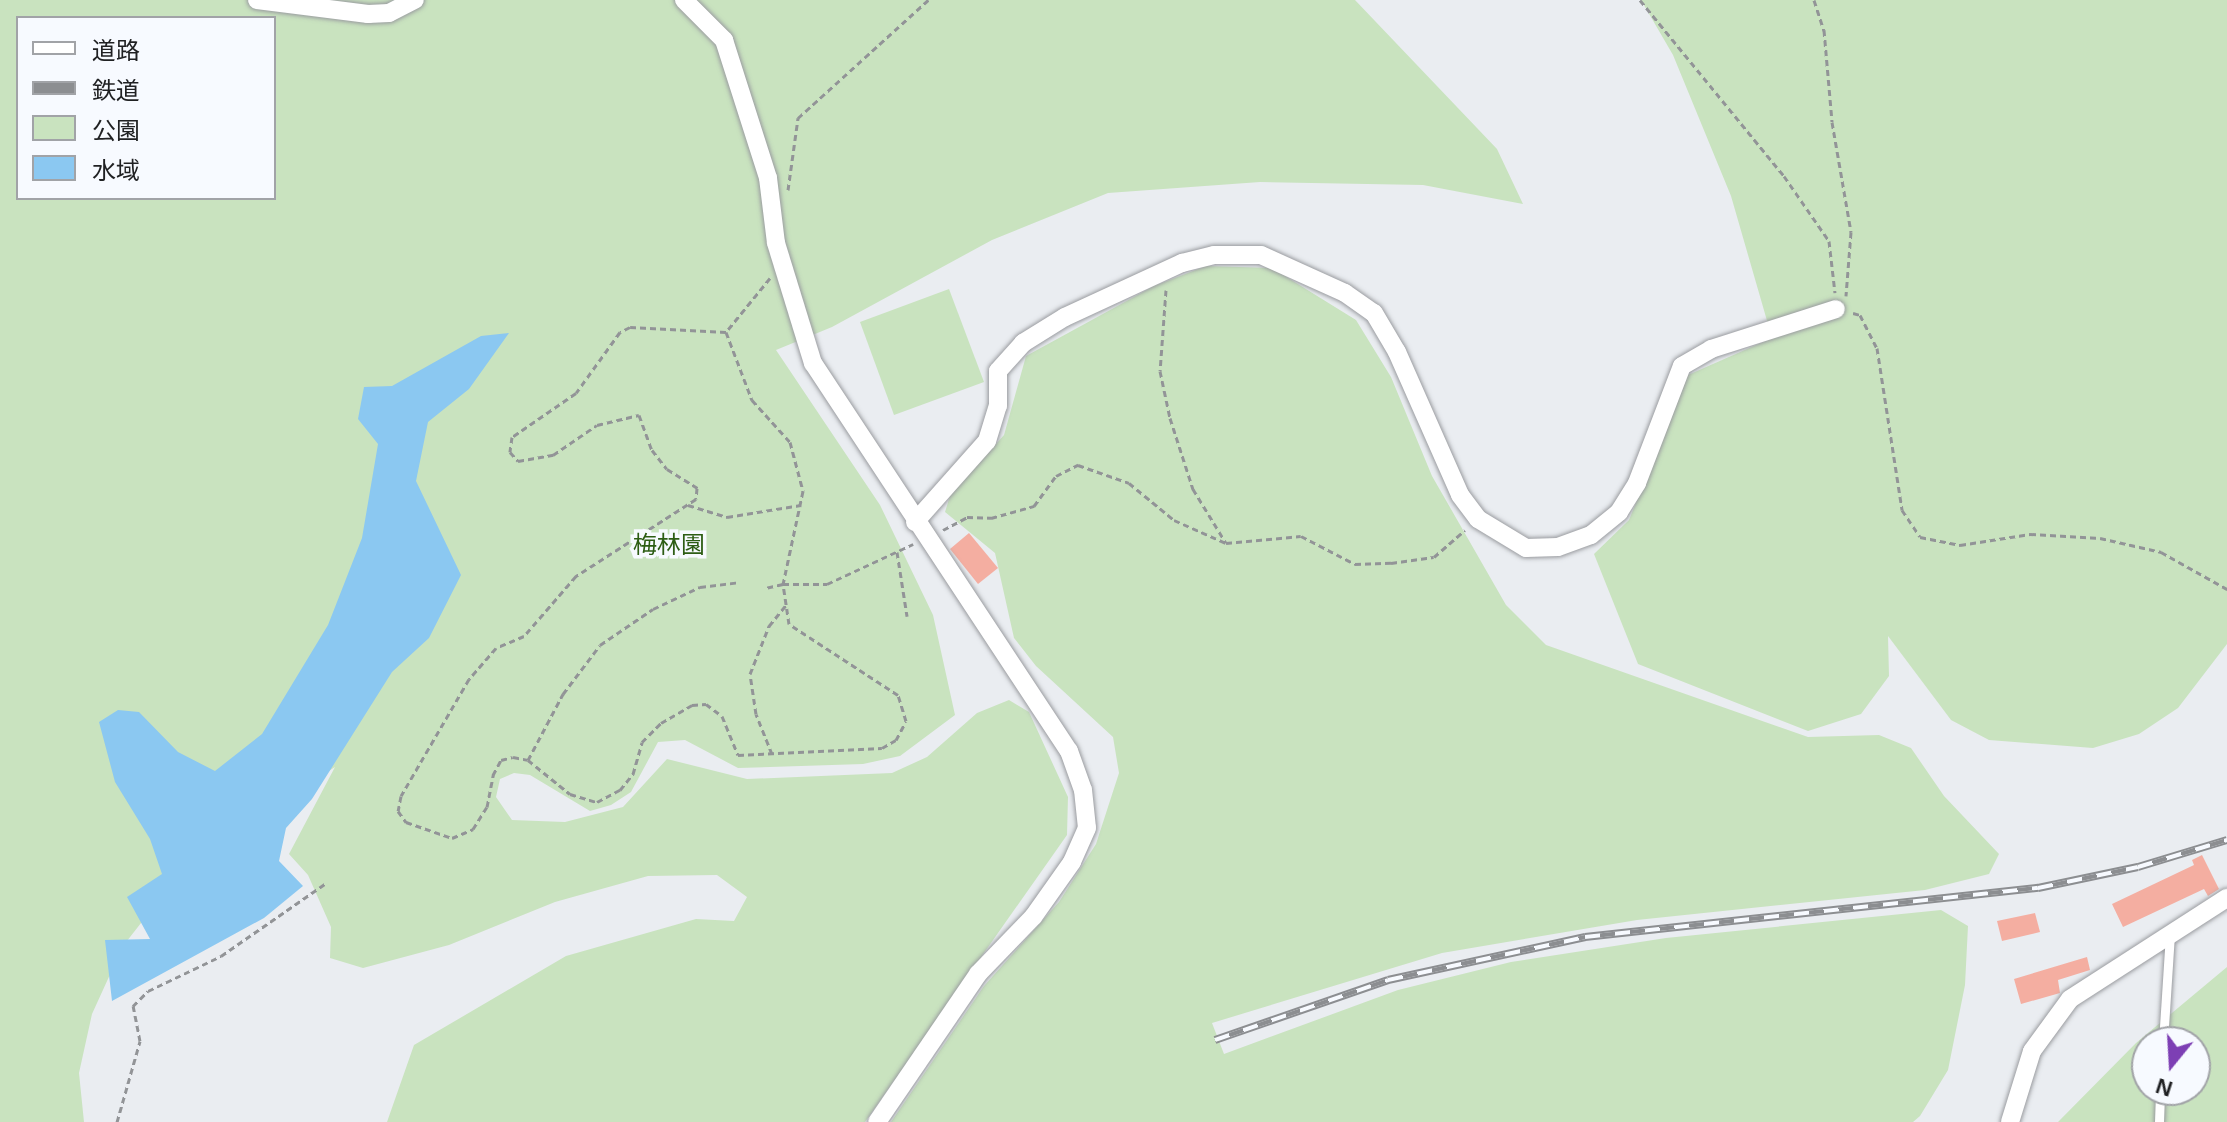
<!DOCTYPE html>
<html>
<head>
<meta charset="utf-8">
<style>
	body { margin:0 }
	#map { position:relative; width:2227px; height:1122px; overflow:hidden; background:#eaedf1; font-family:Arial,"Noto Sans JP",sans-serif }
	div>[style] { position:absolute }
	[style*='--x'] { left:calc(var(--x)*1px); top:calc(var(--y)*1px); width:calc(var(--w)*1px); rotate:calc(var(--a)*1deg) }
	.green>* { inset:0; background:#c9e3bf }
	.water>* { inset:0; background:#8bc8f1 }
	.building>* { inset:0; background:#f4aea1 }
	.path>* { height:3px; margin-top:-1.5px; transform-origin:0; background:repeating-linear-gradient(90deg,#929497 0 6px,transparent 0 10px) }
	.roads { filter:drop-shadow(0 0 2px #9a9ca0) drop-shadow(0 0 2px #9a9ca0) }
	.service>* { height:9px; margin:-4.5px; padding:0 4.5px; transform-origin:4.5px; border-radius:4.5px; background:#fff }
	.minor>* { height:18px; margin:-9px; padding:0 9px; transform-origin:9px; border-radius:9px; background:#fff }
	.rail>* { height:8px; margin-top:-4px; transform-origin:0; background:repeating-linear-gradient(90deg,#f7faff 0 15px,#8c8e91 0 30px); box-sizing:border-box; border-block:2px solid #8c8e91 }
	span { translate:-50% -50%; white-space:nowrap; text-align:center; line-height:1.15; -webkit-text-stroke:7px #f7faff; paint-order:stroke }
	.park-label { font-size:24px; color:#2d5d14 }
	.legend { position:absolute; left:16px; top:16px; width:260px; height:184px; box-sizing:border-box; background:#f7faff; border:2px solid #a1a3a7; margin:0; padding:10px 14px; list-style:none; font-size:24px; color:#202123 }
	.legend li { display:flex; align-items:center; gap:16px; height:40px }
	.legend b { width:40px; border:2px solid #a1a3a7 }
	.north { position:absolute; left:2131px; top:1026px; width:80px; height:80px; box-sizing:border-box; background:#f7faff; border:2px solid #a1a3a7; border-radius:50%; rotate:198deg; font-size:22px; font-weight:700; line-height:32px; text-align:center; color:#202123 }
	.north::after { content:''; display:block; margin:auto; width:28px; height:36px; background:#7d3fb4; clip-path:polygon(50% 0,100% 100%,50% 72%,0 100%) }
</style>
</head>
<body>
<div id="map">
	<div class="green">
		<div style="clip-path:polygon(evenodd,0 0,1355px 0,1497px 149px,1523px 204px,1423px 185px,1260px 182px,1108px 193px,992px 240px,832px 327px,776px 350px,880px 505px,933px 615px,955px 715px,900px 756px,863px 764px,738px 768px,685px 740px,658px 742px,631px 792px,611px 805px,590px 811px,530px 775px,514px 773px,500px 779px,496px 797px,512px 820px,565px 822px,623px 807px,667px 759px,747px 779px,892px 773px,927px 757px,977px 713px,1009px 700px,1029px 712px,1068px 797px,1067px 835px,865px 1122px,387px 1122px,414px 1045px,566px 956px,696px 919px,734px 921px,747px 897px,717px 875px,648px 876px,555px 902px,449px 945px,363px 968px,330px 958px,331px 927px,308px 875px,289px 854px,335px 767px,253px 820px,152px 909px,123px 946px,92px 1014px,79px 1073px,84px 1122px,0 1122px,0 0,18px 18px,274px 18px,274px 198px,18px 198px,18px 18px)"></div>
		<div style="clip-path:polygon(1641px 0,2227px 0,2227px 644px,2178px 708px,2139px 734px,2093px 748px,1989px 740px,1951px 720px,1888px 636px,1889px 676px,1861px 714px,1808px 731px,1638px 664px,1594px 554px,1629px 520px,1688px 375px,1772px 338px,1731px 196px,1673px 55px)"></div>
		<div style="clip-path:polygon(1206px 266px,1272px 268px,1356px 320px,1391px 377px,1432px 476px,1506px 605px,1546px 645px,1808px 737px,1879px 735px,1911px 748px,1944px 796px,1999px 854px,1989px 874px,1925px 890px,1637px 920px,1442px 953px,1212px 1023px,1224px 1054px,1398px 990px,1511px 962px,1666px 938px,1941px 910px,1968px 926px,1965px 985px,1948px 1070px,1920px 1116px,1913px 1122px,891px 1122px,984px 986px,1059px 902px,1096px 844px,1119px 773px,1113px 737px,1036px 666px,1014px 638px,995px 553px,945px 512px,950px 496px,1004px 435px,1026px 356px,1154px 286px)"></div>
		<div style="clip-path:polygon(949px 289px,984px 382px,894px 415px,860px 322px)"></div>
		<div style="clip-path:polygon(evenodd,2227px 967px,2227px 1122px,2058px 1122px,2136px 1043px,2227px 967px,2147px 1042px,2195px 1042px,2195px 1090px,2147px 1090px,2147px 1042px)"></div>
	</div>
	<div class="water">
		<div style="clip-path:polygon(509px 333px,469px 389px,428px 422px,416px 481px,461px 575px,429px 638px,392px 672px,312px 799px,286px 828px,279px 861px,303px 886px,264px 918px,112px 1001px,105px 940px,150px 939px,127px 897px,162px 874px,150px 839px,115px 782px,99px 722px,118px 710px,139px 712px,178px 752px,215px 771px,262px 734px,328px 625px,362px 538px,378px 444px,358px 419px,364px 387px,392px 386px,481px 336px)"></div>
	</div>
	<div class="building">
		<div style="clip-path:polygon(969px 533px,998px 568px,978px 584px,950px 549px)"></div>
		<div style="clip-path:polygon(2202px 855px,2219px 889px,2208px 896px,2204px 889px,2123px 927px,2112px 904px,2194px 865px,2192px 860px)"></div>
		<div style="clip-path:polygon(2035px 913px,2040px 932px,2002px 941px,1997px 921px)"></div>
		<div style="clip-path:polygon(2087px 957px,2090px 970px,2058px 980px,2060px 993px,2021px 1004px,2014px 979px)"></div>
	</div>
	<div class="path">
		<div style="--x:1640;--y:0;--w:227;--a:50.7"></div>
		<div style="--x:1784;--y:176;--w:79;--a:55.3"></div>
		<div style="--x:1829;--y:241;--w:52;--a:83.4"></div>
		<div style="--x:1814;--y:0;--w:32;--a:72"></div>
		<div style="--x:1824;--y:30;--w:92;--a:85"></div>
		<div style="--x:1832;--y:122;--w:112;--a:80.2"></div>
		<div style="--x:1851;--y:232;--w:64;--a:94.5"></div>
		<div style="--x:788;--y:190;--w:73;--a:-82.1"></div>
		<div style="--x:798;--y:118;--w:176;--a:-42.2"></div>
		<div style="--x:770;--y:278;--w:70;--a:129.2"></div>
		<div style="--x:726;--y:332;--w:96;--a:-177"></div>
		<div style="--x:630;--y:327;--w:11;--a:153"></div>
		<div style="--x:620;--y:332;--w:75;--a:125.8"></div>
		<div style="--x:576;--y:393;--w:78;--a:145.5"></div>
		<div style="--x:512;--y:437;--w:15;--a:98"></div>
		<div style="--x:510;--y:452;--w:12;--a:48"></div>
		<div style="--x:518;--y:461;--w:36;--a:-10"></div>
		<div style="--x:553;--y:455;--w:53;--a:-34.3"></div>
		<div style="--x:597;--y:425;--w:43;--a:-13.4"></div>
		<div style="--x:639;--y:415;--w:37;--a:70"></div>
		<div style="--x:652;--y:450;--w:24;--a:52"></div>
		<div style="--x:667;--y:469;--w:36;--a:32"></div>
		<div style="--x:697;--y:488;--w:11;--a:95"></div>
		<div style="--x:696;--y:499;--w:143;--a:147.3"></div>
		<div style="--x:576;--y:576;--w:79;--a:130.9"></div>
		<div style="--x:524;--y:636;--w:30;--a:157"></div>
		<div style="--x:496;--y:648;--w:41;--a:131.1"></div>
		<div style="--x:469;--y:679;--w:135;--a:120.2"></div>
		<div style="--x:401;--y:796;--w:15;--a:101"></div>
		<div style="--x:398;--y:811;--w:14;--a:54"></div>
		<div style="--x:406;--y:822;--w:49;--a:19.2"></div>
		<div style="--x:452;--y:838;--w:23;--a:-23"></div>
		<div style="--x:473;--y:829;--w:26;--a:-58"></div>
		<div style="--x:487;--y:807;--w:33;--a:-79"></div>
		<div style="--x:493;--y:775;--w:17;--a:-62"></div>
		<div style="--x:501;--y:760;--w:12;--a:-14"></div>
		<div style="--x:513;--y:757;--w:15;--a:11"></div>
		<div style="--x:528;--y:760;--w:54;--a:39"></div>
		<div style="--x:570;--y:794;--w:28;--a:17"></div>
		<div style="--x:597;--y:802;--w:26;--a:-28"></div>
		<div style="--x:620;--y:790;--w:21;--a:-51"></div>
		<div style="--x:633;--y:774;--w:33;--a:-74"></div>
		<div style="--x:642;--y:742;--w:27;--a:-45"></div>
		<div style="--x:661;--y:723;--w:36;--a:-30"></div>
		<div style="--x:692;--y:705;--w:14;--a:-4"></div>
		<div style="--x:706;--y:704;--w:20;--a:37"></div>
		<div style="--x:722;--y:716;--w:42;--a:67.7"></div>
		<div style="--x:738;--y:755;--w:144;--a:-2.8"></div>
		<div style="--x:882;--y:748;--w:16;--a:-30"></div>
		<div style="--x:896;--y:740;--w:21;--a:-62"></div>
		<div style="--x:906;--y:721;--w:27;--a:-107"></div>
		<div style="--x:898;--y:695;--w:130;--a:-146.9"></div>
		<div style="--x:789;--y:624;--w:40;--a:-98.5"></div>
		<div style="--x:783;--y:584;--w:44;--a:0"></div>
		<div style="--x:827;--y:584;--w:95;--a:-24.9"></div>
		<div style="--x:1166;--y:290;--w:81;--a:94.2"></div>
		<div style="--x:1160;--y:371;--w:48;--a:78"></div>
		<div style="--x:1170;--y:418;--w:75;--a:72.1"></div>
		<div style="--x:1193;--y:489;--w:63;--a:58.6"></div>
		<div style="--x:1853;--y:313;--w:7;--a:16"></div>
		<div style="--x:1860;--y:315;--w:37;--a:63"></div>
		<div style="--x:1877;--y:348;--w:164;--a:81.2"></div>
		<div style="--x:1902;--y:510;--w:32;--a:56"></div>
		<div style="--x:1920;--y:537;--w:41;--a:11.3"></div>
		<div style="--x:1960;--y:545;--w:71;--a:-8.9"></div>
		<div style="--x:2030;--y:534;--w:70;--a:3.3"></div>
		<div style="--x:2100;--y:538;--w:63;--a:12.9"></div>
		<div style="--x:2161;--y:552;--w:76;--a:29.3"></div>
		<div style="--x:726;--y:332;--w:73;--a:69.1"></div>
		<div style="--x:752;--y:400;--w:57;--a:47.9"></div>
		<div style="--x:790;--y:442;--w:51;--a:75.1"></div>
		<div style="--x:803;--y:491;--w:95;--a:102.1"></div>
		<div style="--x:783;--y:584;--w:18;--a:167"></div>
		<div style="--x:688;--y:505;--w:41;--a:17.1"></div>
		<div style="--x:727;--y:517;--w:75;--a:-9.2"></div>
		<div style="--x:943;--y:530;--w:27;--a:-28"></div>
		<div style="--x:967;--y:517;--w:24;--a:2"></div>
		<div style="--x:991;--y:518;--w:45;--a:-15.6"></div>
		<div style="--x:1034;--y:506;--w:37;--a:-54"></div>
		<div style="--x:1056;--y:476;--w:25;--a:-27"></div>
		<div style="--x:1078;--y:465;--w:54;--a:19.4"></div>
		<div style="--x:1129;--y:483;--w:58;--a:39.4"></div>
		<div style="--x:1174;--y:520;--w:57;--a:23.9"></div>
		<div style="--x:1226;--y:543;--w:75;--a:-5.3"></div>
		<div style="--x:1301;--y:536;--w:61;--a:27.4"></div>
		<div style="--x:1355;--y:564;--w:36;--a:-2"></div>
		<div style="--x:1391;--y:563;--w:43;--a:-7.9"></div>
		<div style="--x:1434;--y:557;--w:41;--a:-41.1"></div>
		<div style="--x:897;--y:552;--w:65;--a:81.1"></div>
		<div style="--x:772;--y:754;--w:43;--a:-111.8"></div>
		<div style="--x:756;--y:714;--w:40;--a:-98.5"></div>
		<div style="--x:750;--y:674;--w:52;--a:-68.4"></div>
		<div style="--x:769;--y:626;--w:27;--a:-51"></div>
		<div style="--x:528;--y:760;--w:75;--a:-62.1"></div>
		<div style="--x:563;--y:694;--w:61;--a:-52.9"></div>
		<div style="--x:600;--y:645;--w:64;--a:-34.2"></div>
		<div style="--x:653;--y:609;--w:52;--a:-25.1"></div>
		<div style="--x:700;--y:587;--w:38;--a:-7"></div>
		<div style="--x:117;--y:1122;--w:84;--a:-74.1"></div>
		<div style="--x:140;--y:1041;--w:36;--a:-101"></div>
		<div style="--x:133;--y:1006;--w:21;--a:-45"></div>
		<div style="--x:148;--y:991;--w:81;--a:-25.6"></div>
		<div style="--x:221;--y:956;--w:128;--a:-34.8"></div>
	</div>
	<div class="roads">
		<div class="service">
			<div style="--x:2163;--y:1042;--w:108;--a:-86.3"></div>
			<div style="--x:2159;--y:1122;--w:32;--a:-88"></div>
		</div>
		<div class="minor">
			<div style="--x:257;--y:0;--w:112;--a:7.2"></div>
			<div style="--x:368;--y:14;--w:21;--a:-3"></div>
			<div style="--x:389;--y:13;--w:29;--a:-27"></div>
			<div style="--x:684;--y:0;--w:57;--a:45"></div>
			<div style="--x:724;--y:40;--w:145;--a:72.3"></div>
			<div style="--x:768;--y:178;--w:65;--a:83"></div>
			<div style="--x:776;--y:243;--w:126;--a:72.9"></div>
			<div style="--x:813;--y:363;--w:465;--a:56.6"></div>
			<div style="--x:1069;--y:751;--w:41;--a:70.3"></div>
			<div style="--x:1083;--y:790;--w:38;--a:84"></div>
			<div style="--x:1087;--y:828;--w:37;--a:114"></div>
			<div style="--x:1072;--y:862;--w:67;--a:125.3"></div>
			<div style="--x:1033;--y:917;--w:79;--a:134"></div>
			<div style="--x:978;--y:974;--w:179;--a:124.3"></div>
			<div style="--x:915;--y:522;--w:108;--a:-48.4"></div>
			<div style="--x:987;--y:441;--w:37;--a:-73"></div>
			<div style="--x:998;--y:406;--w:35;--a:-90"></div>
			<div style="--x:998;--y:371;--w:38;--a:-48"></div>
			<div style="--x:1023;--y:343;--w:49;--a:-31.8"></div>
			<div style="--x:1065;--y:317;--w:129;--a:-24.8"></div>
			<div style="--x:1182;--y:263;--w:33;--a:-14"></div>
			<div style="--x:1214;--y:255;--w:47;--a:0"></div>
			<div style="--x:1261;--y:255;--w:92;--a:24.3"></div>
			<div style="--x:1345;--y:293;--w:35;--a:35"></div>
			<div style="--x:1374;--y:313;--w:45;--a:59.5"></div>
			<div style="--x:1397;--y:352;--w:156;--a:66.2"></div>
			<div style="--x:1460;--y:495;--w:30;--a:53"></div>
			<div style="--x:1478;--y:519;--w:56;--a:31.1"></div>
			<div style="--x:1526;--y:548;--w:32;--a:-2"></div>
			<div style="--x:1558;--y:547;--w:35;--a:-20"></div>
			<div style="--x:1591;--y:535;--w:36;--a:-39"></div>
			<div style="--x:1619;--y:512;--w:34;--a:-58"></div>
			<div style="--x:1637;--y:483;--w:125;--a:-69"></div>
			<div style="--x:1682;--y:366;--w:34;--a:-30"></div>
			<div style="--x:1711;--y:349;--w:131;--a:-17.7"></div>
			<div style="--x:2010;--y:1122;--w:74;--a:-72.8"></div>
			<div style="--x:2032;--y:1051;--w:64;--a:-53.8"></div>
			<div style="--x:2070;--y:999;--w:187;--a:-32.8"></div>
		</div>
	</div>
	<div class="rail">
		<div style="--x:1215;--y:1040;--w:183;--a:-19.1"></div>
		<div style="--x:1388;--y:980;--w:202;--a:-12.3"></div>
		<div style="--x:1585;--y:937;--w:456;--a:-6.2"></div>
		<div style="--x:2038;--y:888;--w:102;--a:-11.9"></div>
		<div style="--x:2138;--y:867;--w:93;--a:-16.9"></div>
	</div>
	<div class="park-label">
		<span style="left:669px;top:545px">梅林園</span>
	</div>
	<ul class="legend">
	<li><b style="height:10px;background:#fff"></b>道路</li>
	<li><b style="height:10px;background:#8c8e91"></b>鉄道</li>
	<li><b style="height:22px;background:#c9e3bf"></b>公園</li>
	<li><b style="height:22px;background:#8bc8f1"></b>水域</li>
	</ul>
	<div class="north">N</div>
</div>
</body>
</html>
